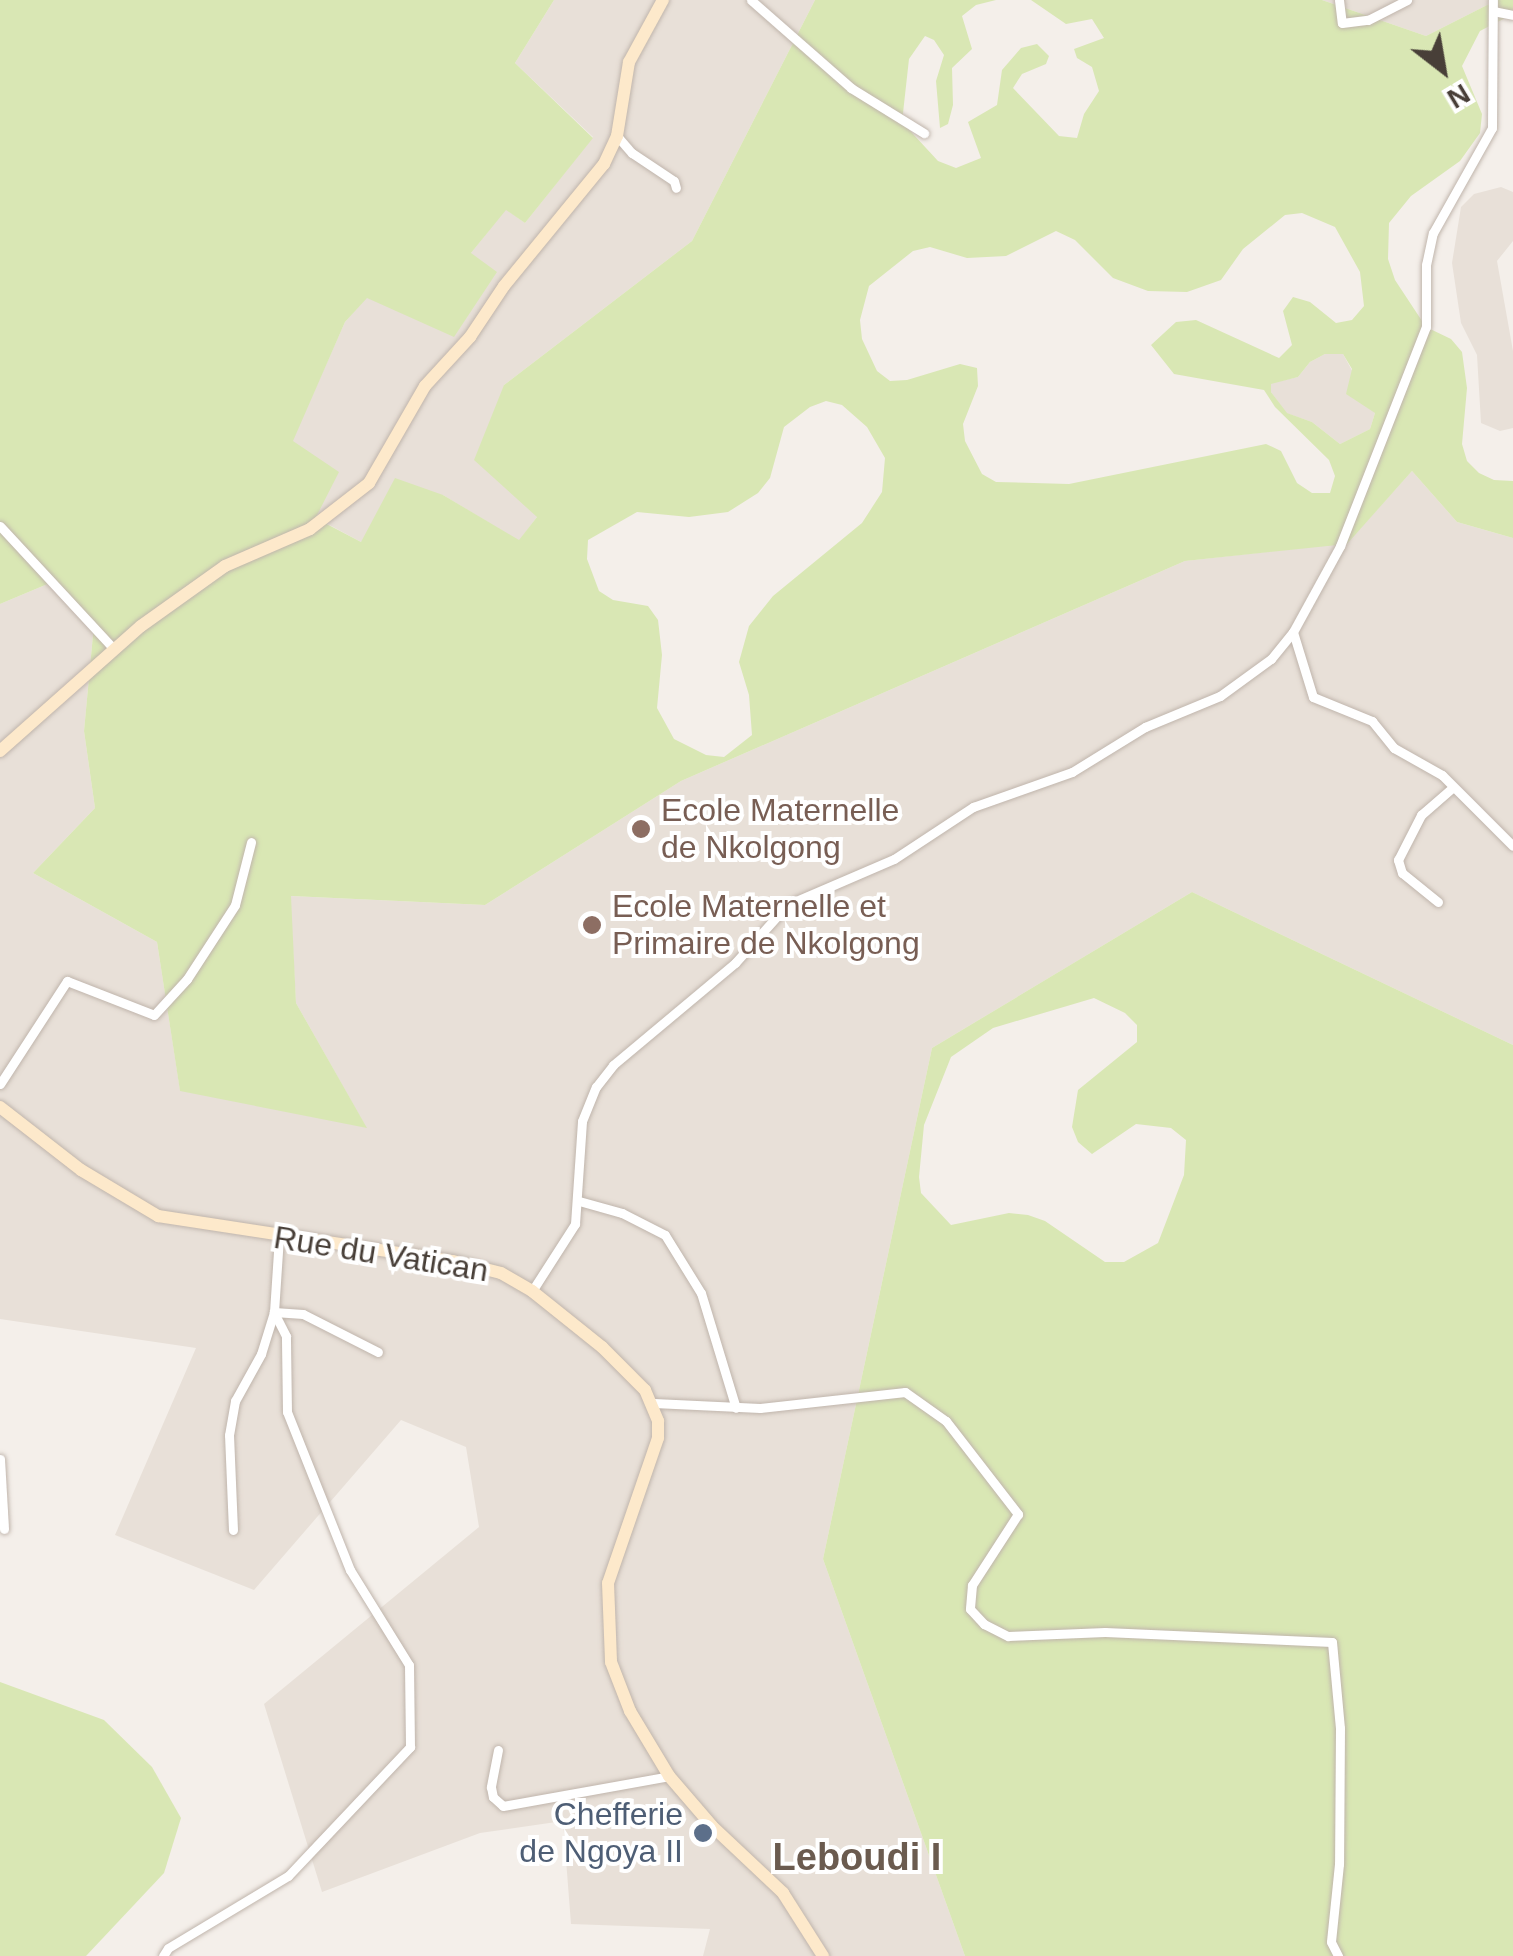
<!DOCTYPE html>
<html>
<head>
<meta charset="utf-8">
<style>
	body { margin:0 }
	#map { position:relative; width:1513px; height:1956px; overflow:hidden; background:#f4efea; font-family:Helvetica,sans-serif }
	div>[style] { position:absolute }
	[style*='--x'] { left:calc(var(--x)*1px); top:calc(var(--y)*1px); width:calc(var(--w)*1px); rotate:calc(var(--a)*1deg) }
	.residential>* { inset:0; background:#e8e0d8 }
	.green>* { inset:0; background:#d9e7b4 }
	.roads { filter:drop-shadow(0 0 2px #c0b5ac) drop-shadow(0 0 2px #c0b5ac) }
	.street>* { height:9px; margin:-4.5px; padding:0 4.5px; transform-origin:4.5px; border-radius:4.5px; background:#fff }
	.secondary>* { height:12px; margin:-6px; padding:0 6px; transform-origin:6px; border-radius:6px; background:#fde9cb }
	.dots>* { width:28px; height:28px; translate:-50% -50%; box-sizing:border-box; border:5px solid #fff; border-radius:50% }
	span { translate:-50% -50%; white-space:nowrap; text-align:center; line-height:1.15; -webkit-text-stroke:8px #fff; paint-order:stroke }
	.education-label { font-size:32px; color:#785e54 }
	.left { translate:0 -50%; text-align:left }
	.street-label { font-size:32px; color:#483f38 }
	.service-label { font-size:32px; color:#4e5e75 }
	.right { translate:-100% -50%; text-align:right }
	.quarter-label { font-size:38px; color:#6b5b4f; font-weight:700 }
	.north { position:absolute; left:1393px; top:20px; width:100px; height:100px; -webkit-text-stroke:8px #fff; paint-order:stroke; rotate:149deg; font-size:28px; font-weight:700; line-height:40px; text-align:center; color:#483f38 }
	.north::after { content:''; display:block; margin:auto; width:35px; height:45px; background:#483f38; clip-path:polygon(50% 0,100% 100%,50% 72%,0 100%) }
</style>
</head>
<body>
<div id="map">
	<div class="residential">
		<div style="clip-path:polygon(554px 0,815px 0,692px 241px,504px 385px,537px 517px,519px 541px,443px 495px,361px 542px,322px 521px,310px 529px,292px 441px,345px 322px,367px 297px,471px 253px,506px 209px,525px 223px,593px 137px,515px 63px)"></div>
		<div style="clip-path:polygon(1322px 0,1497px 0,1426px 36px)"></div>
		<div style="clip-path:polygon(1501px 187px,1513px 192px,1513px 241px,1497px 261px,1513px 351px,1513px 428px,1500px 431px,1481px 423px,1477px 355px,1461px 323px,1452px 263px,1461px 207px,1474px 194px)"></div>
		<div style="clip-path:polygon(1325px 354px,1343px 354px,1375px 413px,1370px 429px,1340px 444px,1312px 422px,1286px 413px,1271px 392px,1271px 383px,1298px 377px,1310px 362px)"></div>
		<div style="clip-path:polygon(1412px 471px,1457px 522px,1513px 538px,1513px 1045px,1192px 892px,932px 1048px,823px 1559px,965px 1956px,703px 1956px,710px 1929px,571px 1924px,563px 1821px,480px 1833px,322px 1892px,264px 1704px,479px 1527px,466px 1447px,401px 1420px,254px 1590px,115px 1535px,196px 1348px,0 1319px,0 604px,50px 583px,94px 624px,84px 731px,95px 808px,33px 873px,157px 942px,180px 1090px,366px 1127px,296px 1003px,290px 896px,485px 905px,681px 781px,1185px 561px,1347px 543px)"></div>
	</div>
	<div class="green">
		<div style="clip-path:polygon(evenodd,0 0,554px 0,515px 63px,593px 138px,525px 223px,506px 210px,471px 253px,497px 272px,454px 337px,367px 298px,345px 322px,293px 441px,339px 472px,311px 527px,321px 521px,361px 542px,395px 478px,443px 495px,519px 540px,537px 517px,474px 460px,504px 385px,692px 241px,815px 0,996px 0,976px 5px,962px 16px,972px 49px,952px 68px,953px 105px,948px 124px,940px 128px,936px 81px,944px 55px,934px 40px,925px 36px,909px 59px,902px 122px,938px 161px,956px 168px,981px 158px,968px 122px,997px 105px,1002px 70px,1021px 48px,1037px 44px,1049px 56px,1046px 64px,1022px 74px,1013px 88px,1059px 136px,1077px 138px,1084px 114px,1099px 91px,1092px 67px,1077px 58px,1074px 49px,1104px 38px,1092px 19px,1066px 24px,1031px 0,1322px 0,1426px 36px,1497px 0,1513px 0,1513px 14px,1480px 31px,1462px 66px,1482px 114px,1480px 133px,1460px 161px,1411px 196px,1389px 223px,1388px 259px,1395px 280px,1426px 327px,1451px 339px,1462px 352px,1467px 388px,1462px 444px,1467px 461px,1479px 473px,1494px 480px,1513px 481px,1513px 538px,1457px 522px,1412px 471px,1347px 544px,1185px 561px,681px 781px,485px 905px,291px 896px,296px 1003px,367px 1128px,180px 1091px,157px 942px,33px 873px,95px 808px,84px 731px,94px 624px,50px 583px,0 604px,0 0,1302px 213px,1335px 227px,1360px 272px,1364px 306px,1352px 320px,1336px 323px,1310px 302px,1293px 297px,1283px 311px,1292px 345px,1279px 358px,1196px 320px,1176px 322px,1151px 345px,1174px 374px,1264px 390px,1275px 407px,1329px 460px,1335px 476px,1330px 493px,1312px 493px,1297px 483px,1281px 451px,1266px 444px,1069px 484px,996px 482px,982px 474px,965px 441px,963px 424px,978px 386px,977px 368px,960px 364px,907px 380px,890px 381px,877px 371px,862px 339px,860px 320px,869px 286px,913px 251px,930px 247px,967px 258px,1006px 256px,1056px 231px,1075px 240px,1113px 278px,1148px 291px,1187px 292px,1221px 280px,1243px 249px,1285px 215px,1302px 213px,0 0,1325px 354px,1343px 354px,1352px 369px,1346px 394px,1375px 413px,1370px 429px,1340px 444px,1312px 422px,1287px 413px,1271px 392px,1271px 384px,1298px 377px,1310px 362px,1325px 354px,0 0,826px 401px,842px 405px,867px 427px,885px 458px,882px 492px,862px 523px,773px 596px,749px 626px,739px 662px,749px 695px,752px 735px,724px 757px,706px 755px,674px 739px,657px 708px,662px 655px,658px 620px,648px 606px,613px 600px,599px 591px,587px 559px,588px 540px,637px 512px,689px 517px,728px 512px,758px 493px,770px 478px,784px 427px,810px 407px,826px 401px)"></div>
		<div style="clip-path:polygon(evenodd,1192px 892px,1513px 1045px,1513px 1956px,965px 1956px,823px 1559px,932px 1048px,1192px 892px,1094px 998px,1125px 1013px,1137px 1025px,1137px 1042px,1078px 1090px,1072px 1127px,1078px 1142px,1092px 1154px,1136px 1124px,1171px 1128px,1186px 1140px,1184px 1175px,1158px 1243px,1124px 1262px,1105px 1262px,1045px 1221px,1028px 1215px,1009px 1213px,951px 1225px,921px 1193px,919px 1177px,924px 1125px,951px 1057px,993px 1028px,1094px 998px)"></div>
		<div style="clip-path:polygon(0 1682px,104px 1720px,152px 1767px,181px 1818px,164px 1873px,86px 1956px,0 1956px)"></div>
	</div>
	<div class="roads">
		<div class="street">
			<div style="--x:751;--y:0;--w:133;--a:41.3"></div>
			<div style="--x:851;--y:88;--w:86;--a:31.7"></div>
			<div style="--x:1339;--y:0;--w:23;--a:83"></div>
			<div style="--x:1342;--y:23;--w:26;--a:-7"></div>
			<div style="--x:1368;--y:20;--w:44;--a:-27.1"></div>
			<div style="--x:1493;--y:11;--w:20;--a:11"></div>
			<div style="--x:617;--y:136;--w:23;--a:49"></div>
			<div style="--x:632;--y:153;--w:50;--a:33.7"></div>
			<div style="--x:674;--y:181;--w:7;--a:74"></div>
			<div style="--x:0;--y:526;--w:168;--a:47.2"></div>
			<div style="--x:1293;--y:632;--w:68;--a:72.9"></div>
			<div style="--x:1313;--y:697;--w:64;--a:22.1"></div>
			<div style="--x:1372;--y:721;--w:35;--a:51"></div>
			<div style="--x:1394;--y:748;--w:55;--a:29.4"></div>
			<div style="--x:1442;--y:775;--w:100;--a:45"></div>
			<div style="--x:1438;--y:902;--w:46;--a:-141.1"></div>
			<div style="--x:1402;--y:873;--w:14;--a:-107"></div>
			<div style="--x:1398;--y:860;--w:51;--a:-62.9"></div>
			<div style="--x:1421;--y:815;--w:41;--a:-41.1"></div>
			<div style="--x:0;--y:1084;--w:123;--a:-57"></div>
			<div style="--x:67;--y:981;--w:93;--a:21.3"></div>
			<div style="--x:154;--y:1015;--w:49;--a:-47.5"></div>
			<div style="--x:187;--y:979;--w:88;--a:-57"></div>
			<div style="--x:235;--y:905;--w:65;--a:-75.7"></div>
			<div style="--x:579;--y:1201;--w:45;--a:15.6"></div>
			<div style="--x:622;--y:1213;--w:48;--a:27.1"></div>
			<div style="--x:665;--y:1235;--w:68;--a:58.2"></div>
			<div style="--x:701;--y:1293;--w:120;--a:73.1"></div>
			<div style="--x:532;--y:1291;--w:80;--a:-57.3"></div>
			<div style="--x:575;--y:1224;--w:103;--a:-86.1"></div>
			<div style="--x:582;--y:1121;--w:37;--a:-68"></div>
			<div style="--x:596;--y:1087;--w:28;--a:-52"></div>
			<div style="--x:613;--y:1065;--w:159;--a:-39.9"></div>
			<div style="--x:735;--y:963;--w:78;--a:-48.1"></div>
			<div style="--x:787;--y:905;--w:116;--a:-23.3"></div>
			<div style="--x:894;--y:859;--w:95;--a:-33.4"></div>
			<div style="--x:973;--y:807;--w:105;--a:-19.5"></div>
			<div style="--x:1072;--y:772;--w:86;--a:-31.7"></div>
			<div style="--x:1145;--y:727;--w:81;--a:-22.5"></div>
			<div style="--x:1220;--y:696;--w:63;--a:-36"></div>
			<div style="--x:1271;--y:659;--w:35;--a:-51"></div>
			<div style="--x:1293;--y:632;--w:98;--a:-61.3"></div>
			<div style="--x:1340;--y:546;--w:235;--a:-68.6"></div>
			<div style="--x:1426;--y:327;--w:62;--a:-90"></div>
			<div style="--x:1426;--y:265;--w:33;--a:-78"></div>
			<div style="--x:1433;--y:233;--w:120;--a:-60.7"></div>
			<div style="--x:1492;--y:128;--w:128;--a:-89.6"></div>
			<div style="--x:274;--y:1312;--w:29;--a:4"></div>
			<div style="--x:303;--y:1314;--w:84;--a:26.9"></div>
			<div style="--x:654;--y:1403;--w:106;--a:2.7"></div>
			<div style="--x:760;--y:1408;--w:146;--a:-6.3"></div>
			<div style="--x:905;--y:1392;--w:50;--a:35.3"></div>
			<div style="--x:946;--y:1421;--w:118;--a:52.3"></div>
			<div style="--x:1018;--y:1514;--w:85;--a:122.9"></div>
			<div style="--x:972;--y:1585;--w:24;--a:95"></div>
			<div style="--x:970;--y:1609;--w:21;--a:47"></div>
			<div style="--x:984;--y:1624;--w:27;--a:27"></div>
			<div style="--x:1008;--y:1636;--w:97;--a:-2.4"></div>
			<div style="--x:1105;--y:1632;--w:227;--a:2.5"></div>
			<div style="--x:1332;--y:1642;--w:86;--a:84.7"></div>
			<div style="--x:1340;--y:1728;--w:136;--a:90.4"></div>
			<div style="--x:1339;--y:1864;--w:78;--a:95.9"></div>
			<div style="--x:1331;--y:1942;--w:16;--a:63"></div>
			<div style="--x:0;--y:1459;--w:70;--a:86.7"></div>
			<div style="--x:233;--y:1530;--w:95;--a:-92.4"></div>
			<div style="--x:229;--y:1435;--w:35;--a:-80"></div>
			<div style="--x:235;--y:1401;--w:54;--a:-61"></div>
			<div style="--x:261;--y:1354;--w:44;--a:-72.8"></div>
			<div style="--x:274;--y:1312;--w:76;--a:-86.2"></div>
			<div style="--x:498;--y:1750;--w:38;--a:101"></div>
			<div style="--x:491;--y:1787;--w:10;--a:79"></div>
			<div style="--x:493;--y:1797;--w:13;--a:42"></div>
			<div style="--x:503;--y:1806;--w:169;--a:-10.2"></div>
			<div style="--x:163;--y:1956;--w:9;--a:-58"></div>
			<div style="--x:168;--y:1948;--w:140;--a:-31"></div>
			<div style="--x:288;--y:1876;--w:178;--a:-46.6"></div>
			<div style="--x:410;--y:1747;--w:82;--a:-90.7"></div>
			<div style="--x:409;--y:1665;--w:112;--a:-121.8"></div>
			<div style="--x:350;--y:1570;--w:170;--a:-111.7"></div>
			<div style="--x:287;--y:1412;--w:76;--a:-90.8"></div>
			<div style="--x:286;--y:1336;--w:27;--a:-117"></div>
		</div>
		<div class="secondary">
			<div style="--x:0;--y:751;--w:188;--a:-41.6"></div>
			<div style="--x:141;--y:626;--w:103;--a:-35.5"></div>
			<div style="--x:225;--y:566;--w:93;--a:-23.5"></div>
			<div style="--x:310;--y:529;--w:75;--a:-37.9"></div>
			<div style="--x:369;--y:483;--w:112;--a:-60"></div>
			<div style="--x:425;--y:386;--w:67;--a:-47.4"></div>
			<div style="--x:470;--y:337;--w:61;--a:-56.3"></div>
			<div style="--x:504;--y:286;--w:158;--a:-50.7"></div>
			<div style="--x:604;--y:164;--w:31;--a:-65"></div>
			<div style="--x:617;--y:136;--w:75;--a:-80.8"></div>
			<div style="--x:629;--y:62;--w:71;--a:-61.3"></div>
			<div style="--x:0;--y:1107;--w:103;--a:37.9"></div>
			<div style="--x:81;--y:1170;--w:90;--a:30.9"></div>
			<div style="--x:158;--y:1216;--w:298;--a:8.7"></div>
			<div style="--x:453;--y:1261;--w:49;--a:14"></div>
			<div style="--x:501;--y:1273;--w:36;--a:30"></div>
			<div style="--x:532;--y:1291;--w:90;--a:38.7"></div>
			<div style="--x:602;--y:1347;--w:61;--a:45"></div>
			<div style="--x:645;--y:1390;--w:34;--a:67"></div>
			<div style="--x:658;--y:1421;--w:17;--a:90"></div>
			<div style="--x:658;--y:1438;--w:153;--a:109"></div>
			<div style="--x:608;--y:1583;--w:79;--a:87.8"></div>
			<div style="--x:611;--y:1662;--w:53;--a:68.8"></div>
			<div style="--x:630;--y:1711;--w:76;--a:59"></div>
			<div style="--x:669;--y:1776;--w:66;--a:49.3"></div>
			<div style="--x:712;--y:1826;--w:98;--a:43.3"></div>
			<div style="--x:783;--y:1893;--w:75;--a:57.6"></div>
		</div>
	</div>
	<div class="dots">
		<div style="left:641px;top:829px;background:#8d6e63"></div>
		<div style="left:592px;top:925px;background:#8d6e63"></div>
		<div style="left:703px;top:1833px;background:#5c6f8a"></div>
	</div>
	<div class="education-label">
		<span class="left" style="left:661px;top:829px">Ecole Maternelle<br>de Nkolgong</span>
		<span class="left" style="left:612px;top:925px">Ecole Maternelle et<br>Primaire de Nkolgong</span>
	</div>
	<div class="street-label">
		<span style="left:381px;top:1254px;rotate:9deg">Rue du Vatican</span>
	</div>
	<div class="service-label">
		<span class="right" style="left:683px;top:1833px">Chefferie<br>de Ngoya II</span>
	</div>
	<div class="quarter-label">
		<span style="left:857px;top:1858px">Leboudi I</span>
	</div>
	<div class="north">N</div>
</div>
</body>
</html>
